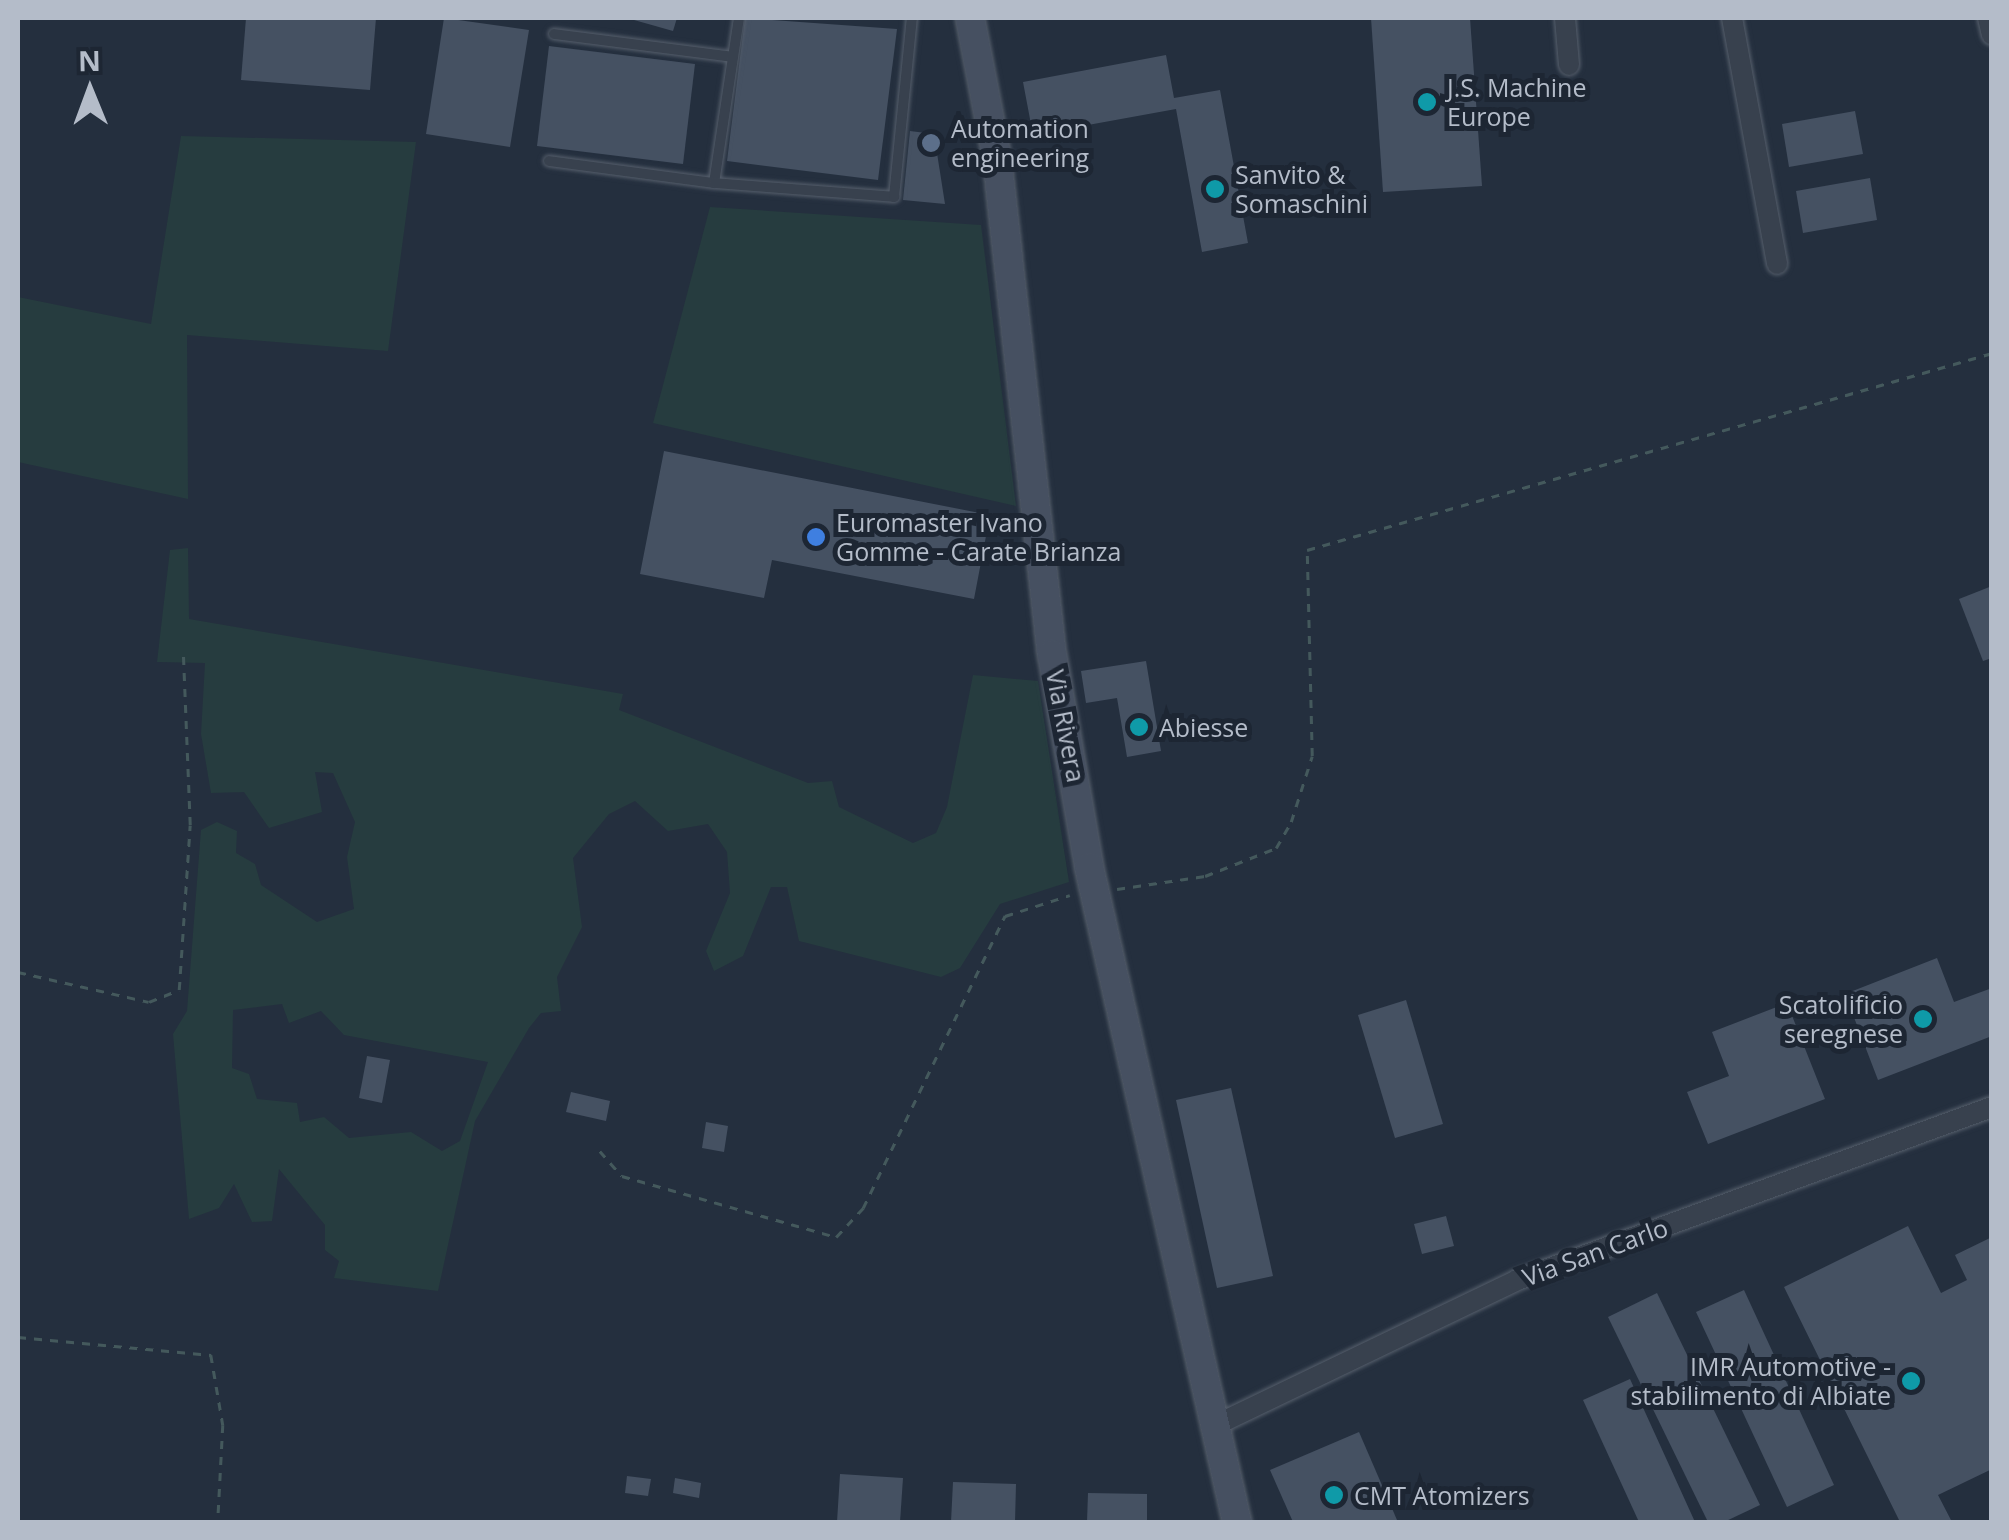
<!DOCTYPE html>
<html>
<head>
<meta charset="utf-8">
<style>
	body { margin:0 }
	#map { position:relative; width:2009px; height:1540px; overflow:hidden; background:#242f3e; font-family:"Open Sans",sans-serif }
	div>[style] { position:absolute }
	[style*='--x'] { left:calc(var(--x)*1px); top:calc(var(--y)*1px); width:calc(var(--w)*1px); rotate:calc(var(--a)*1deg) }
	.green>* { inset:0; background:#263c3f }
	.building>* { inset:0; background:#455162 }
	.path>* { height:2.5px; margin-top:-1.25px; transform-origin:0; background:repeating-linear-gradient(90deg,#44595c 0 8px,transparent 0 16px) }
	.roads { filter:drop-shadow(0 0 2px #565f6c) drop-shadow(0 0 2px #565f6c) }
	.lane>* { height:10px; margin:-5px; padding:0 5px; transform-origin:5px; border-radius:5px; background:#38414e }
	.street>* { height:20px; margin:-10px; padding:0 10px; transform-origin:10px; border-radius:10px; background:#38414e }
	.secondary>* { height:28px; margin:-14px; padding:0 14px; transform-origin:14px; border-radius:14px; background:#465061 }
	.dots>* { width:28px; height:28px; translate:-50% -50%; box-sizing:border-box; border:5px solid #1d2633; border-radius:50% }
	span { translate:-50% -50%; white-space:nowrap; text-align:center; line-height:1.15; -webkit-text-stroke:10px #1d2633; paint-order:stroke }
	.poi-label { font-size:25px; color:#b4bcc9 }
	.left { translate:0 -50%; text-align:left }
	.right { translate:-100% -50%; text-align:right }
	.street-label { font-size:25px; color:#b4bcc9 }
	.frame { position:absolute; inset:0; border:20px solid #b4bcc9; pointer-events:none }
	.north { position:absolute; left:40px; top:40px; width:100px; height:100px; -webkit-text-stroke:8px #1d2633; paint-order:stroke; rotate:359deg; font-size:28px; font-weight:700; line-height:40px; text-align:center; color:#b4bcc9 }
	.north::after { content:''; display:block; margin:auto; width:35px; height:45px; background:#b4bcc9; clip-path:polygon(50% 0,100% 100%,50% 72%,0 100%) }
</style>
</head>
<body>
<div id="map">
	<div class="green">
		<div style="clip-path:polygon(181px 136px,416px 142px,388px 351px,187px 335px,188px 499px,18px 462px,18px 297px,151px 324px)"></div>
		<div style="clip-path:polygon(710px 207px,981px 225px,1016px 506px,653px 423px)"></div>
		<div style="clip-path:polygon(evenodd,188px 548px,189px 619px,623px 694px,619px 710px,808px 783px,832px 781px,839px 807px,913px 843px,936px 833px,947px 807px,973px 675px,1038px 681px,1069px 882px,1000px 904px,960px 968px,941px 977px,799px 941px,787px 887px,771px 887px,743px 956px,714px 971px,706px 951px,730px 893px,727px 852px,708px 824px,668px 831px,635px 801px,609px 814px,573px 858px,582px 927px,557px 977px,561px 1011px,541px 1013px,529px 1028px,475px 1121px,438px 1291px,334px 1278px,339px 1261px,325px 1250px,325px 1225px,279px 1169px,272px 1221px,252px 1222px,234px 1184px,219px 1208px,189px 1219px,173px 1034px,187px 1011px,201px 830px,217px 822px,237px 831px,236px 853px,255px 864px,261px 885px,317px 922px,354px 909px,347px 857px,355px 822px,333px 773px,315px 772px,322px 812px,269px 828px,244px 792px,211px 793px,201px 734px,205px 663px,157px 662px,170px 550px,188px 548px,282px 1004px,289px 1023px,321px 1011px,344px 1035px,488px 1062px,460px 1141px,442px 1151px,411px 1132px,349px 1138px,324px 1117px,300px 1122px,297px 1103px,257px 1099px,249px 1074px,232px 1068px,233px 1010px,282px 1004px)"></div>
	</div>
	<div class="building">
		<div style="clip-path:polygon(246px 18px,376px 18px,370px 90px,241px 80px)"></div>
		<div style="clip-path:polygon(444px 18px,529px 30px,510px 147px,426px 134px)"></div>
		<div style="clip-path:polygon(627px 18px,677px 18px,673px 31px)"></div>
		<div style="clip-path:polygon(745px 18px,897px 29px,878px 180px,727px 161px)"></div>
		<div style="clip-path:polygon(1371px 18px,1470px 18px,1482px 186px,1383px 192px)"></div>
		<div style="clip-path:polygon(549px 46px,695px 64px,683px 164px,537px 146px)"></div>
		<div style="clip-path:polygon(1166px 55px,1174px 98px,1220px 90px,1248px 243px,1202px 252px,1176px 109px,1033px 135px,1023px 82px)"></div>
		<div style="clip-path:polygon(1855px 111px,1863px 154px,1789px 167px,1782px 124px)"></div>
		<div style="clip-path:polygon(910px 131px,934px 134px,945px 204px,903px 200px)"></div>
		<div style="clip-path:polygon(1870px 178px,1877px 220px,1803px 233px,1796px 191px)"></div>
		<div style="clip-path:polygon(664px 451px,990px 515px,974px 599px,772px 560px,764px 598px,640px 574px)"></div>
		<div style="clip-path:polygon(1992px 586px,1992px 658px,1983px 661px,1959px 599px)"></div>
		<div style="clip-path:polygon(1146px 661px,1161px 751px,1127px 757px,1117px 698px,1086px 703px,1081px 671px)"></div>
		<div style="clip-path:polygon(1937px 958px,1954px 1002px,1992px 988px,1992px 1036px,1878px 1080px,1845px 994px)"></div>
		<div style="clip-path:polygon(1406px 1000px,1443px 1124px,1395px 1138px,1358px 1015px)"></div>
		<div style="clip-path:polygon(1787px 1003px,1825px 1099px,1708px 1144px,1687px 1092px,1729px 1076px,1712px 1032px)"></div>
		<div style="clip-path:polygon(367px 1056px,390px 1060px,382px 1103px,359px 1098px)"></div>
		<div style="clip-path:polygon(1231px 1088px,1273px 1276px,1217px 1288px,1176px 1100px)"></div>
		<div style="clip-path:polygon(571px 1092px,610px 1101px,606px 1121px,566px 1112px)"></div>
		<div style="clip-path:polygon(706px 1122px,728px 1126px,724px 1152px,702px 1148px)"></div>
		<div style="clip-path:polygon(1446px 1216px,1454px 1246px,1422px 1254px,1414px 1224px)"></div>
		<div style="clip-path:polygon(1908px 1226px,1941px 1293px,1967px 1280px,1955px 1255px,1992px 1237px,1992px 1469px,1938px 1495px,1952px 1522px,1900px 1522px,1784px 1287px)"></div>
		<div style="clip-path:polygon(1744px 1290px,1834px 1485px,1787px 1507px,1696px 1312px)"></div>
		<div style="clip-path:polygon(1657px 1293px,1760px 1505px,1724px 1522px,1708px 1522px,1608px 1317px)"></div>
		<div style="clip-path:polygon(1630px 1379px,1695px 1522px,1639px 1522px,1583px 1400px)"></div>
		<div style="clip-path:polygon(1359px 1432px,1397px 1520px,1293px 1522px,1270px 1470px)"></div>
		<div style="clip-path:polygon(840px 1474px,903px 1478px,900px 1522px,837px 1522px)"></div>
		<div style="clip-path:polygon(627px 1476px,651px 1479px,648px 1496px,625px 1493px)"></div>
		<div style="clip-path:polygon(675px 1478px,701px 1483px,699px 1498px,673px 1493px)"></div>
		<div style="clip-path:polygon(953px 1482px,1016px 1484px,1015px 1522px,951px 1522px)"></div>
		<div style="clip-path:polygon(1088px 1493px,1147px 1494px,1147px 1522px,1087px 1522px)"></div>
	</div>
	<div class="path">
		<div style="--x:1117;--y:889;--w:89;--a:-8.4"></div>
		<div style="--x:1205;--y:876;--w:76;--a:-21.5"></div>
		<div style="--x:1276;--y:848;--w:30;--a:-60"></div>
		<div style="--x:1291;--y:822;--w:69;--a:-72.3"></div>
		<div style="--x:1312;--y:756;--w:206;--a:-91.4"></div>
		<div style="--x:1307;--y:550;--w:713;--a:-16.04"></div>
		<div style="--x:18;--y:972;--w:134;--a:12.9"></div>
		<div style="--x:149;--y:1002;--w:32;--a:-22"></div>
		<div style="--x:179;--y:990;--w:165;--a:-86.2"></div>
		<div style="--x:190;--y:825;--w:172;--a:-92.3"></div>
		<div style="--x:600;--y:1151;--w:33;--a:49"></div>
		<div style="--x:622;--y:1176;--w:223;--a:15.9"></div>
		<div style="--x:836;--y:1237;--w:40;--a:-47"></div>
		<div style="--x:863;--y:1208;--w:325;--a:-64.1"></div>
		<div style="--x:1005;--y:916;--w:68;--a:-17.9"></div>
		<div style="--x:18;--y:1337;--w:194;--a:5.3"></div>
		<div style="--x:211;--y:1355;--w:71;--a:80.3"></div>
		<div style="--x:223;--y:1425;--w:97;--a:93"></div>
	</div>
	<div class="roads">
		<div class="lane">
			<div style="--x:554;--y:34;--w:180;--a:7.3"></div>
			<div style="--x:549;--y:161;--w:166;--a:7.6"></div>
			<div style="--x:714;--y:183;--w:167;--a:-81.4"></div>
			<div style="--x:714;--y:183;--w:181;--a:4.4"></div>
			<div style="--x:894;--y:197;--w:180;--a:-84.3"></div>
		</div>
		<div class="street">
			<div style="--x:1565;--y:18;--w:47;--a:85.1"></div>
			<div style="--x:1732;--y:18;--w:250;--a:79.6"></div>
			<div style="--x:1988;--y:18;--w:17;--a:77"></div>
			<div style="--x:1212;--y:1427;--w:339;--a:-25.7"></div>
			<div style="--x:1517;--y:1280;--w:506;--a:-20.01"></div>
		</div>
		<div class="secondary">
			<div style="--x:970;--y:18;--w:143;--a:79.1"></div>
			<div style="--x:997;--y:158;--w:499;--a:83.7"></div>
			<div style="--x:1052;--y:654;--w:216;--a:80.1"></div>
			<div style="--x:1089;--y:867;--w:672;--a:77.27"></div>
		</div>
	</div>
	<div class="dots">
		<div style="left:1427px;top:102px;background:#0f9aa8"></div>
		<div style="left:931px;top:143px;background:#5c6f8a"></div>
		<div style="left:1215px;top:189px;background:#0f9aa8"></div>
		<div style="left:816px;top:537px;background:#3f7fe0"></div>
		<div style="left:1139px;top:727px;background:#0f9aa8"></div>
		<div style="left:1923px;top:1019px;background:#0f9aa8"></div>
		<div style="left:1911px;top:1381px;background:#0f9aa8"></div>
		<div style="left:1334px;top:1495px;background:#0f9aa8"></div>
	</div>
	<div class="poi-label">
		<span class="left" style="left:1447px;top:102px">J.S. Machine<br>Europe</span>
		<span class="left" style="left:951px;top:143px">Automation<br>engineering</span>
		<span class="left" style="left:1235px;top:189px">Sanvito &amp;<br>Somaschini</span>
		<span class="left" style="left:836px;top:537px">Euromaster Ivano<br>Gomme - Carate Brianza</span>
		<span class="left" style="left:1159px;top:727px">Abiesse</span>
		<span class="right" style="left:1903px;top:1019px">Scatolificio<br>seregnese</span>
		<span class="right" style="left:1891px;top:1381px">IMR Automotive -<br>stabilimento di Albiate</span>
		<span class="left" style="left:1354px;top:1495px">CMT Atomizers</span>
	</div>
	<div class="street-label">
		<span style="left:1066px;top:726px;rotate:79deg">Via Rivera</span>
		<span style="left:1595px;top:1252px;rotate:-20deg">Via San Carlo</span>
	</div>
	<div class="frame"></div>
	<div class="north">N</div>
</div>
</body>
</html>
